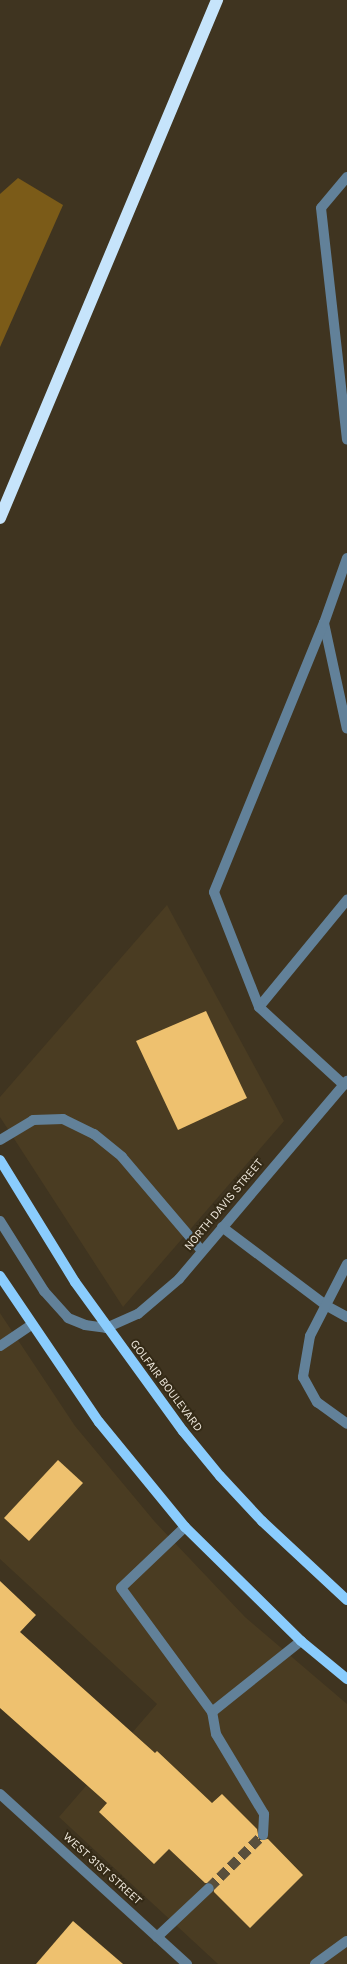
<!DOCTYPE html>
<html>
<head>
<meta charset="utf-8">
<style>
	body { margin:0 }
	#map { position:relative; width:347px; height:1964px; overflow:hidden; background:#3f3420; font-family:Karla,sans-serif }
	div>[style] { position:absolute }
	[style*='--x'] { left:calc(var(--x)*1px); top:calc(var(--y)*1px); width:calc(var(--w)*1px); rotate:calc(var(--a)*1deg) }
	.built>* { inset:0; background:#4a3c22 }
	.forest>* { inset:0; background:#7b5b18 }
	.building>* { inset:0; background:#eec16f }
	.minor-tunnel>* { height:10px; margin-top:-5px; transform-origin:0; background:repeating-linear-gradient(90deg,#594f3c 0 10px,transparent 0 15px) }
	.minor>* { height:10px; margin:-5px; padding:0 5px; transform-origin:5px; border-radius:5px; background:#628199 }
	.major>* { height:10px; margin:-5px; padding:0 5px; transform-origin:5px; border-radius:5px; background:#8accfd }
	.highway>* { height:12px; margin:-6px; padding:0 6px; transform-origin:6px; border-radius:6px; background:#c6e4fb }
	span { translate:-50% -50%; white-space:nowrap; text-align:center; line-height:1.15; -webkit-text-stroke:4px #342a16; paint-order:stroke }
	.street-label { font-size:12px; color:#eee7db }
</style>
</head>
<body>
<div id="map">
	<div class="built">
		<div style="clip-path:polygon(167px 905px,284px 1121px,123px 1307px,0 1117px,0 1097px)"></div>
		<div style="clip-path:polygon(0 1313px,75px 1426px,155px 1522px,245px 1617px,347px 1704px,347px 1964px,218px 1964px,59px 1817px,157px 1704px,0 1559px)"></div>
	</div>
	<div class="forest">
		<div style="clip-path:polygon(18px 178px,63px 205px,0 347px,0 194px)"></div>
	</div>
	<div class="building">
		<div style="clip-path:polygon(206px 1011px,247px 1098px,178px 1130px,136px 1041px)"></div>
		<div style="clip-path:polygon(58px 1460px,83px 1483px,29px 1541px,4px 1518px)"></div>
		<div style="clip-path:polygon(0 1581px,36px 1615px,20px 1632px,155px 1753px,157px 1751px,212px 1803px,222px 1794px,257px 1829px,259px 1840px,268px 1839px,303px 1875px,250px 1928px,214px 1892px,213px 1883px,205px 1883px,169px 1849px,154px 1864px,99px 1812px,107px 1803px,0 1708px)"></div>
		<div style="clip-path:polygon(73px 1921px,123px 1964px,36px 1964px)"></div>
	</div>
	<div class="minor-tunnel">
		<div style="--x:209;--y:1888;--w:76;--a:-44.5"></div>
	</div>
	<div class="minor">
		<div style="--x:347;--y:177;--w:40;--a:130"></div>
		<div style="--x:321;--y:208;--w:233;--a:83.6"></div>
		<div style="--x:324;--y:623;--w:108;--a:77.8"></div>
		<div style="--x:259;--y:1007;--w:139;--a:-50.6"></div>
		<div style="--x:344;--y:1085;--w:115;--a:-137.5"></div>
		<div style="--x:259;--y:1007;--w:123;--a:-111.4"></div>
		<div style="--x:214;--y:892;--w:291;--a:-67.8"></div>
		<div style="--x:324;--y:623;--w:69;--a:-70.5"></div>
		<div style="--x:0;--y:1140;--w:39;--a:-31"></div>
		<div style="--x:33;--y:1120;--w:30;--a:-2"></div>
		<div style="--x:63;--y:1119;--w:34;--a:26"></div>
		<div style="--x:94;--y:1134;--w:36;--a:39"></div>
		<div style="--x:122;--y:1157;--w:123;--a:49.6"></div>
		<div style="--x:0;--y:1221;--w:83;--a:57.8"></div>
		<div style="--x:44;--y:1291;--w:36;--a:48"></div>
		<div style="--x:68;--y:1318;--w:18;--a:22"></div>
		<div style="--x:85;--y:1325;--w:21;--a:8"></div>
		<div style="--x:106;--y:1328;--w:35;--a:-24"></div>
		<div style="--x:138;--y:1314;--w:54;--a:-40.5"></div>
		<div style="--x:179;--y:1279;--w:260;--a:-49.7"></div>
		<div style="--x:222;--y:1227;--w:131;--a:37"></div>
		<div style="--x:327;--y:1306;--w:23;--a:29"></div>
		<div style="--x:347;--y:1264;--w:81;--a:117.2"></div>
		<div style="--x:310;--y:1336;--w:42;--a:99.7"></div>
		<div style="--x:303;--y:1377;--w:29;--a:61"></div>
		<div style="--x:317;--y:1402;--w:37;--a:36"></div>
		<div style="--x:0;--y:1346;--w:37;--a:-34"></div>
		<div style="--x:185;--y:1527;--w:88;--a:136.4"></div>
		<div style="--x:121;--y:1588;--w:154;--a:53.7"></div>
		<div style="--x:0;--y:1794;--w:253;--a:42.3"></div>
		<div style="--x:263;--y:1835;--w:21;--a:-87"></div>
		<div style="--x:264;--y:1814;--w:93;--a:-121"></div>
		<div style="--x:216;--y:1734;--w:22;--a:-100"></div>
		<div style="--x:212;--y:1712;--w:114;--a:-38.6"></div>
		<div style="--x:157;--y:1937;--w:71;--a:-43.3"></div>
		<div style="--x:315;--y:1964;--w:39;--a:-36"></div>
	</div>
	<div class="major">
		<div style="--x:0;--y:1160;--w:143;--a:58.4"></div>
		<div style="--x:75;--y:1282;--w:184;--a:54.1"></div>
		<div style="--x:183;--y:1431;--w:58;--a:50.6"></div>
		<div style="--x:220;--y:1476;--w:62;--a:47"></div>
		<div style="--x:262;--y:1521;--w:116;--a:42.9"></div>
		<div style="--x:0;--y:1276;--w:176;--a:55.9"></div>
		<div style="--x:99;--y:1422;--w:136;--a:50.7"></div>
		<div style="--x:185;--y:1527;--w:163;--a:44.5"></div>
		<div style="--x:301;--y:1641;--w:60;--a:39.6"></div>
	</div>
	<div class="highway">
		<div style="--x:0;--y:518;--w:562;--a:-67.27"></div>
	</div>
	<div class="street-label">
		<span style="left:224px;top:1205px;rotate:-50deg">NORTH DAVIS STREET</span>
		<span style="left:166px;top:1386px;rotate:53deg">GOLFAIR BOULEVARD</span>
		<span style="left:102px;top:1869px;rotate:42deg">WEST 31ST STREET</span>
	</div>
</div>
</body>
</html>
